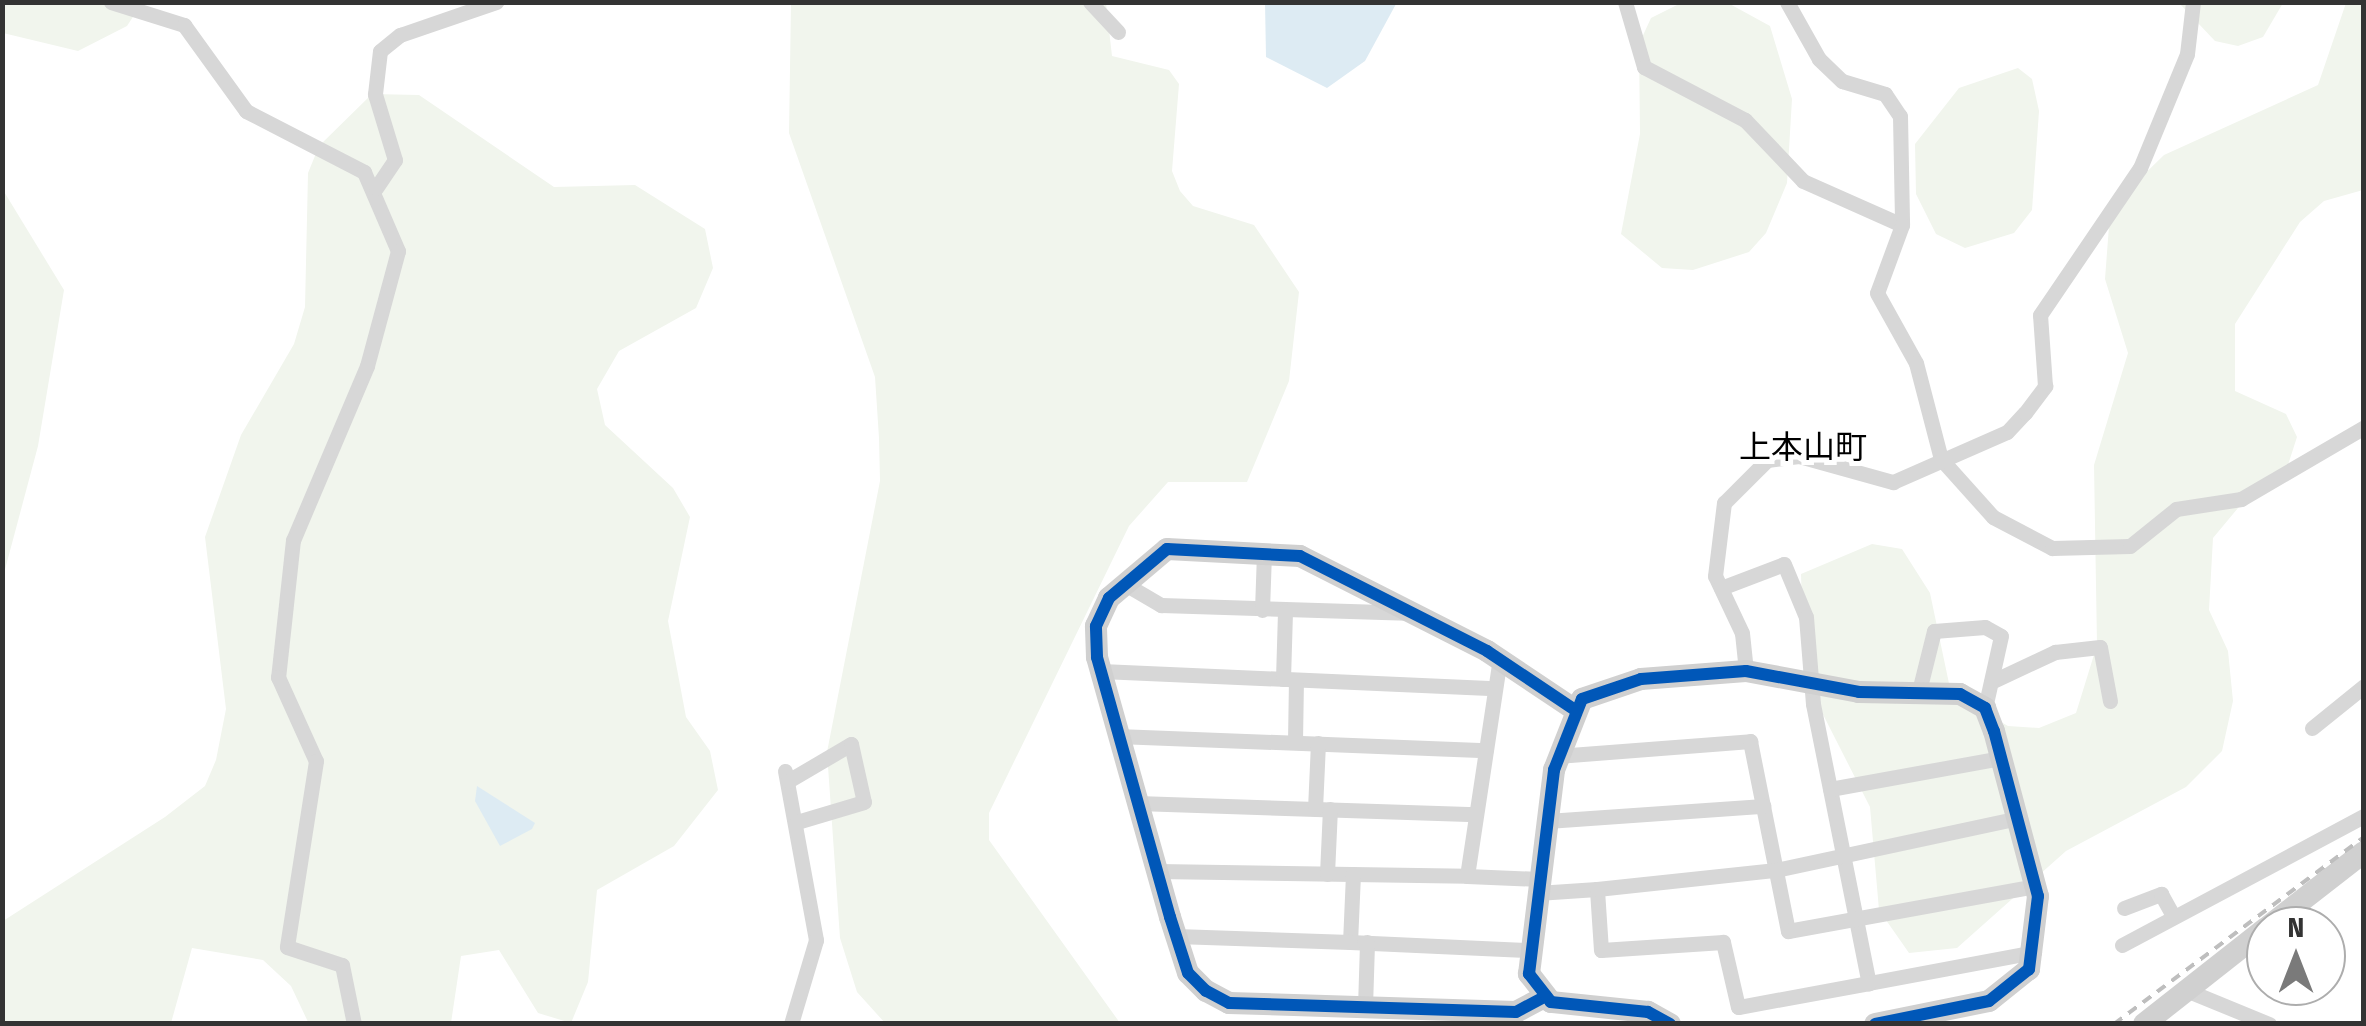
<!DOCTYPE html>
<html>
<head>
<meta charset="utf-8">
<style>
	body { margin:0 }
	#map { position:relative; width:2366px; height:1026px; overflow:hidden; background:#fff; font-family:"Fira Sans Condensed","Noto Sans JP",sans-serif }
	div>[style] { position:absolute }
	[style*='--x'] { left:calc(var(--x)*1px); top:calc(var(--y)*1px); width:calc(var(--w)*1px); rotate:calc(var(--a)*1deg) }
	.green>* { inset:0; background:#f1f5ed }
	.water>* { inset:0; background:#ddebf3 }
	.street>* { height:15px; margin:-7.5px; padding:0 7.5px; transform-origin:7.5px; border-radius:7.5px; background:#d7d7d7 }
	.secondary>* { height:22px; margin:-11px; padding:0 11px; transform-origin:11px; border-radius:11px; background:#d0d0d0 }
	.rail>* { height:4px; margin-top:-2px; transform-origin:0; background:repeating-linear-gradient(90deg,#bebebe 0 10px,transparent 0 18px) }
	.cycleway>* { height:12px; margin:-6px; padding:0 6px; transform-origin:6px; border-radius:6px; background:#0057b8 }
	span { translate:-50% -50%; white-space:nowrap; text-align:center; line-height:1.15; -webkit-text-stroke:10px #fff; paint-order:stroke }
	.quarter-label { font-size:32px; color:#000 }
	.frame { position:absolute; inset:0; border:5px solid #333; pointer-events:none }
	.north { position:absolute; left:2246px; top:906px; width:100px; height:100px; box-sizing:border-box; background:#fff; border:2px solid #adadad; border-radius:50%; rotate:0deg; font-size:28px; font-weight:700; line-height:40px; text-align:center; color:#333 }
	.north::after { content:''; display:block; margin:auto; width:35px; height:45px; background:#7a7a7a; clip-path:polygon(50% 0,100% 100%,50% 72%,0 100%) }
</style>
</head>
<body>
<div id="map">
	<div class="green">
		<div style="clip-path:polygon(3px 3px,142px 3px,127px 26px,78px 51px,3px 33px)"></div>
		<div style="clip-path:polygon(791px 3px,1106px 3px,1112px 56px,1169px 70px,1179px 84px,1172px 171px,1180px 191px,1193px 206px,1254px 225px,1299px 292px,1289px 381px,1247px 482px,1168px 482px,1129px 526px,989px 813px,989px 840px,1120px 1023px,885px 1023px,857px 992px,840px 938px,827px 752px,880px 481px,879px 438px,875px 377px,789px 133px)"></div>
		<div style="clip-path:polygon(1681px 3px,1728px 3px,1770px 26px,1792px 99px,1787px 183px,1766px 233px,1749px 252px,1693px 270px,1662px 268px,1621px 234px,1640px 134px,1639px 44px,1651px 18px)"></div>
		<div style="clip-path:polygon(2179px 3px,2283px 3px,2263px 37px,2238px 46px,2215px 41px)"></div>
		<div style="clip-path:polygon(2346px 3px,2363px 3px,2363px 190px,2324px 201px,2300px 222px,2235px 324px,2235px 391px,2286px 414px,2297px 437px,2287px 468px,2253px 490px,2213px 538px,2209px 610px,2228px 651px,2233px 701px,2222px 751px,2186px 787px,2066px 851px,1957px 948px,1909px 953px,1879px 910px,1870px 807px,1804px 677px,1801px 574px,1872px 544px,1902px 549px,1930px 593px,1951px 693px,2008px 726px,2039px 728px,2076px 713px,2097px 645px,2094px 465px,2128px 353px,2105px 279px,2109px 226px,2124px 194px,2164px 155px,2318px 85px)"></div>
		<div style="clip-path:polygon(2018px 68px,2032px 79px,2039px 111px,2032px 210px,2014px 233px,1965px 248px,1936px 234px,1916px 194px,1915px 144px,1959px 88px)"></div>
		<div style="clip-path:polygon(372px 94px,419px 95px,554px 187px,635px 185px,705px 229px,713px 268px,696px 308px,619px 351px,597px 389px,605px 425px,673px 488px,690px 517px,668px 621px,686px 717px,710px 751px,718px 790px,674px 846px,597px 890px,588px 982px,571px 1023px,538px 1013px,499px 950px,461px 956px,451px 1023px,309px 1024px,291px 986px,263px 960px,192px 948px,171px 1023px,3px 1024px,3px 921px,165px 817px,205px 786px,216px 760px,226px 709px,205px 537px,241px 435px,294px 344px,305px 307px,308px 173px,319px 146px)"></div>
		<div style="clip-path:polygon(3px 190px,64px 290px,38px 446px,3px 577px)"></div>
	</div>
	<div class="water">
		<div style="clip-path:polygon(1265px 2px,1395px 2px,1396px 4px,1365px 61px,1327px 88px,1266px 57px)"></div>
		<div style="clip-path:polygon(477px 786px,535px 823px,532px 829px,500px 846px,475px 801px)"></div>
	</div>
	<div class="street">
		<div style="--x:111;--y:2;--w:77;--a:17.5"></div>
		<div style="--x:184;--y:25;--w:106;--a:54.2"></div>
		<div style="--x:246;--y:111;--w:133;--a:27.3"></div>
		<div style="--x:364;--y:172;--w:86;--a:66.7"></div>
		<div style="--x:398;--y:251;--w:119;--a:105.1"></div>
		<div style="--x:367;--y:366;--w:189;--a:113"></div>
		<div style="--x:293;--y:540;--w:138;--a:96.2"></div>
		<div style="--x:278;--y:677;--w:92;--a:65.7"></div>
		<div style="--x:316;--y:761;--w:188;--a:98.9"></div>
		<div style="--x:287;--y:947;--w:58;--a:18.1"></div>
		<div style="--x:342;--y:965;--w:60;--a:78.5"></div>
		<div style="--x:1090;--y:2;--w:41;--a:47"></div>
		<div style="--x:1625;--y:2;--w:68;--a:73.7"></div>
		<div style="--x:1644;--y:67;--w:114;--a:27.7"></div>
		<div style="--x:1745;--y:120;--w:84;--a:46.4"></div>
		<div style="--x:1803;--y:181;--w:108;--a:24"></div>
		<div style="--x:1787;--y:2;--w:65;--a:60.7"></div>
		<div style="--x:1819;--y:59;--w:32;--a:44"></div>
		<div style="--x:1842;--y:81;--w:45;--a:16.8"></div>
		<div style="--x:1885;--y:94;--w:27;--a:56"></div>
		<div style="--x:1900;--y:116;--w:109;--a:88.9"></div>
		<div style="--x:1902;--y:225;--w:72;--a:110.2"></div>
		<div style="--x:1877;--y:293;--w:80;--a:60.9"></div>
		<div style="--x:1916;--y:363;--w:99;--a:75.4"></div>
		<div style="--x:1941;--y:459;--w:78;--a:48.1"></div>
		<div style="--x:1993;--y:517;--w:67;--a:27.7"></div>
		<div style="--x:2052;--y:548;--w:78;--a:-1.5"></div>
		<div style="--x:2130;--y:546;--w:59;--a:-38.8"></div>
		<div style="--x:2176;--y:509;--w:66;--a:-8.7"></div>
		<div style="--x:2241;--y:499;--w:143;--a:-30.3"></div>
		<div style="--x:376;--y:188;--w:34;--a:-56"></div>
		<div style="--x:395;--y:160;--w:69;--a:-106.9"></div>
		<div style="--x:375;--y:94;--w:43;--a:-83.4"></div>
		<div style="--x:380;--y:51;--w:26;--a:-39"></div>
		<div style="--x:400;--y:35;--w:102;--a:-19"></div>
		<div style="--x:1125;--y:584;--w:42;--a:30.3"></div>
		<div style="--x:1161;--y:605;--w:253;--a:1.8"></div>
		<div style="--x:1721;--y:588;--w:67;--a:-20.9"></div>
		<div style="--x:1784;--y:564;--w:57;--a:67.5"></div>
		<div style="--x:1806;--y:617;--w:87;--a:85.4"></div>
		<div style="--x:1813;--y:704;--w:285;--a:78.7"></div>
		<div style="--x:1869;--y:983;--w:168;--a:-10.6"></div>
		<div style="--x:1262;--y:610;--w:57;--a:-88"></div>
		<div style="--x:1101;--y:671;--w:394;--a:2.5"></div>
		<div style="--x:1746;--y:671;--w:38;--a:-96"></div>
		<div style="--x:1742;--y:633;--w:63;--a:-115.3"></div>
		<div style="--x:1715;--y:576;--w:74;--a:-83"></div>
		<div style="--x:1724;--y:503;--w:61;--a:-45"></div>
		<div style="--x:1767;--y:460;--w:32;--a:-7"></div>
		<div style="--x:1799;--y:456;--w:98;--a:15.5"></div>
		<div style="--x:1893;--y:482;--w:124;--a:-23.7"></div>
		<div style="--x:2007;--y:432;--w:26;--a:-47"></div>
		<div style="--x:2025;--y:413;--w:34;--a:-53"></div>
		<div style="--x:2045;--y:386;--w:71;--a:-94"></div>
		<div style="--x:2040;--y:315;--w:178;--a:-55.8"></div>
		<div style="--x:2140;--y:168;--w:123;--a:-67.6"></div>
		<div style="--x:2187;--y:54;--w:52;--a:-83.4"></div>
		<div style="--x:1283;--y:679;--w:68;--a:-88.3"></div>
		<div style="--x:1991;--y:682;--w:71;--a:-25.1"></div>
		<div style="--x:2055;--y:652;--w:45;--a:-6.3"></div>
		<div style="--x:2100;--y:647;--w:55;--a:79.5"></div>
		<div style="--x:1918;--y:695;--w:66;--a:-76"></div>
		<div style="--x:1934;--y:631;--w:51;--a:-4.5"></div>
		<div style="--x:1985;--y:627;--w:18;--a:29"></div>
		<div style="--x:2001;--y:636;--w:74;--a:102.5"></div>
		<div style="--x:2312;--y:728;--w:67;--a:-38.9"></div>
		<div style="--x:1117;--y:736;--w:369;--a:2.2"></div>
		<div style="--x:1295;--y:742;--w:62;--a:-89.1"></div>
		<div style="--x:1557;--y:756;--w:194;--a:-4.4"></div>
		<div style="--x:1750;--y:741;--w:194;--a:78.7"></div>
		<div style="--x:1788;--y:931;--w:252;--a:-10.3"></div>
		<div style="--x:785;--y:771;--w:172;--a:79.6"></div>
		<div style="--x:816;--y:940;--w:88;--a:106.6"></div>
		<div style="--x:788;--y:781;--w:73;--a:-30.4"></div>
		<div style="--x:851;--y:744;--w:59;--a:77.4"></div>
		<div style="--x:864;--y:802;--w:70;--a:163.4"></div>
		<div style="--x:1830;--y:789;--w:173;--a:-10.3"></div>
		<div style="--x:1137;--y:803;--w:339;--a:1.9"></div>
		<div style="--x:1315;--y:809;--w:66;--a:-87.4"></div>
		<div style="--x:1547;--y:821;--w:217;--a:-4"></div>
		<div style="--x:1157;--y:871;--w:310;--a:0.9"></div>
		<div style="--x:1467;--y:876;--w:219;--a:-81.4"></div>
		<div style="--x:1327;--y:874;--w:65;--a:-87.4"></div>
		<div style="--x:1353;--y:874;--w:68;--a:92.5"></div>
		<div style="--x:1350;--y:942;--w:178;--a:2.6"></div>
		<div style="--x:1467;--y:876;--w:72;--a:2.4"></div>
		<div style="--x:1537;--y:893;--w:60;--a:-3.8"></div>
		<div style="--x:2124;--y:908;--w:40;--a:-21"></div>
		<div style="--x:2161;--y:894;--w:26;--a:61"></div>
		<div style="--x:1176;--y:936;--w:174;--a:2"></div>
		<div style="--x:2122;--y:945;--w:274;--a:-28.1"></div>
		<div style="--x:1869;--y:983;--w:133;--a:169.6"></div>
		<div style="--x:1738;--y:1007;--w:67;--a:-103"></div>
		<div style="--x:1723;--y:942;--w:122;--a:176.2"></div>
		<div style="--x:1601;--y:950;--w:61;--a:-93.8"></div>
		<div style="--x:1597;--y:889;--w:180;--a:-6.1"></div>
		<div style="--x:1776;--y:870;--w:242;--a:-12.1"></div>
		<div style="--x:2186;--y:990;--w:90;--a:22.3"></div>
		<div style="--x:1365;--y:1007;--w:65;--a:-88.2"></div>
	</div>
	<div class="secondary">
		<div style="--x:2269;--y:926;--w:120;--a:-37.9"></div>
		<div style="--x:1546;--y:996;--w:34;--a:152"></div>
		<div style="--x:1516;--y:1012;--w:287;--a:-178.2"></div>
		<div style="--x:1229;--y:1003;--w:26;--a:-152"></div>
		<div style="--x:1206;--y:991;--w:25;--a:-135"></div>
		<div style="--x:1188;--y:973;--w:59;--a:-107.8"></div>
		<div style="--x:1170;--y:917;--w:270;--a:-105.7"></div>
		<div style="--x:1097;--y:657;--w:31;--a:-92"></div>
		<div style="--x:1096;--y:626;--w:31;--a:-65"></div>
		<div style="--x:1109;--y:598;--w:76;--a:-40.2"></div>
		<div style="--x:1167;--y:549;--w:133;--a:3"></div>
		<div style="--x:1300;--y:556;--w:210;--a:26.9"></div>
		<div style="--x:1487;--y:651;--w:106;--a:33.8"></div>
		<div style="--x:1670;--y:1024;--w:25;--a:-151"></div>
		<div style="--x:1648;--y:1012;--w:98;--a:-174.1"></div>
		<div style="--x:1551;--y:1002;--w:36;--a:-128"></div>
		<div style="--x:1529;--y:974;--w:206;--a:-83"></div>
		<div style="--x:1554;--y:770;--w:76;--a:-68.5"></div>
		<div style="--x:1582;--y:699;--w:62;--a:-18.7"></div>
		<div style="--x:1641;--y:679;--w:105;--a:-4.4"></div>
		<div style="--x:1746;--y:671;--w:115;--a:10.5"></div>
		<div style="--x:1859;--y:692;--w:101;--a:1.1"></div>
		<div style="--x:1960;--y:694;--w:29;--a:29"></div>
		<div style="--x:1985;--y:708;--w:25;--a:69"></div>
		<div style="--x:1994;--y:731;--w:171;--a:75.1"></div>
		<div style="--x:2038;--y:896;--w:74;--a:97"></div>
		<div style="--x:2029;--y:969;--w:51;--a:141.3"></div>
		<div style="--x:1989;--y:1001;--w:116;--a:168.6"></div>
		<div style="--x:2144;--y:1024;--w:155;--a:-38.2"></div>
	</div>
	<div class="rail">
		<div style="--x:2114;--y:1024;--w:312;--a:-36.8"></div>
	</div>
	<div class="cycleway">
		<div style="--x:1546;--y:996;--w:34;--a:152"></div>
		<div style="--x:1516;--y:1012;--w:287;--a:-178.2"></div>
		<div style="--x:1229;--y:1003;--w:26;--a:-152"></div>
		<div style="--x:1206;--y:991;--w:25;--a:-135"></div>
		<div style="--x:1188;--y:973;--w:59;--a:-107.8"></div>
		<div style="--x:1170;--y:917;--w:270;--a:-105.7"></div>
		<div style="--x:1097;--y:657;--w:31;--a:-92"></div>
		<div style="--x:1096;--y:626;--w:31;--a:-65"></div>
		<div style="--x:1109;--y:598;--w:76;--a:-40.2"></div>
		<div style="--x:1167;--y:549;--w:133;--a:3"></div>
		<div style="--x:1300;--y:556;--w:210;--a:26.9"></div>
		<div style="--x:1487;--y:651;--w:106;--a:33.8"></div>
		<div style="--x:1670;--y:1024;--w:25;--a:-151"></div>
		<div style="--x:1648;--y:1012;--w:98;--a:-174.1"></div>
		<div style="--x:1551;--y:1002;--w:36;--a:-128"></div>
		<div style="--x:1529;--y:974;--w:206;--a:-83"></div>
		<div style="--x:1554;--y:770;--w:76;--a:-68.5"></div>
		<div style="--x:1582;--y:699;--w:62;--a:-18.7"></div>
		<div style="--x:1641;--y:679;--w:105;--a:-4.4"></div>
		<div style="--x:1746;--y:671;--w:115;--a:10.5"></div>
		<div style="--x:1859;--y:692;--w:101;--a:1.1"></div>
		<div style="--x:1960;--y:694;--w:29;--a:29"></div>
		<div style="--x:1985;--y:708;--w:25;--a:69"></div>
		<div style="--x:1994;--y:731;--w:171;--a:75.1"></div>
		<div style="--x:2038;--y:896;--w:74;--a:97"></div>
		<div style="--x:2029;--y:969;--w:51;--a:141.3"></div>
		<div style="--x:1989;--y:1001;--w:116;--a:168.6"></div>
	</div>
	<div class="quarter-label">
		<span style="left:1803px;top:447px">上本山町</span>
	</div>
	<div class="frame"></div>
	<div class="north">N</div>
</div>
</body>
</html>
